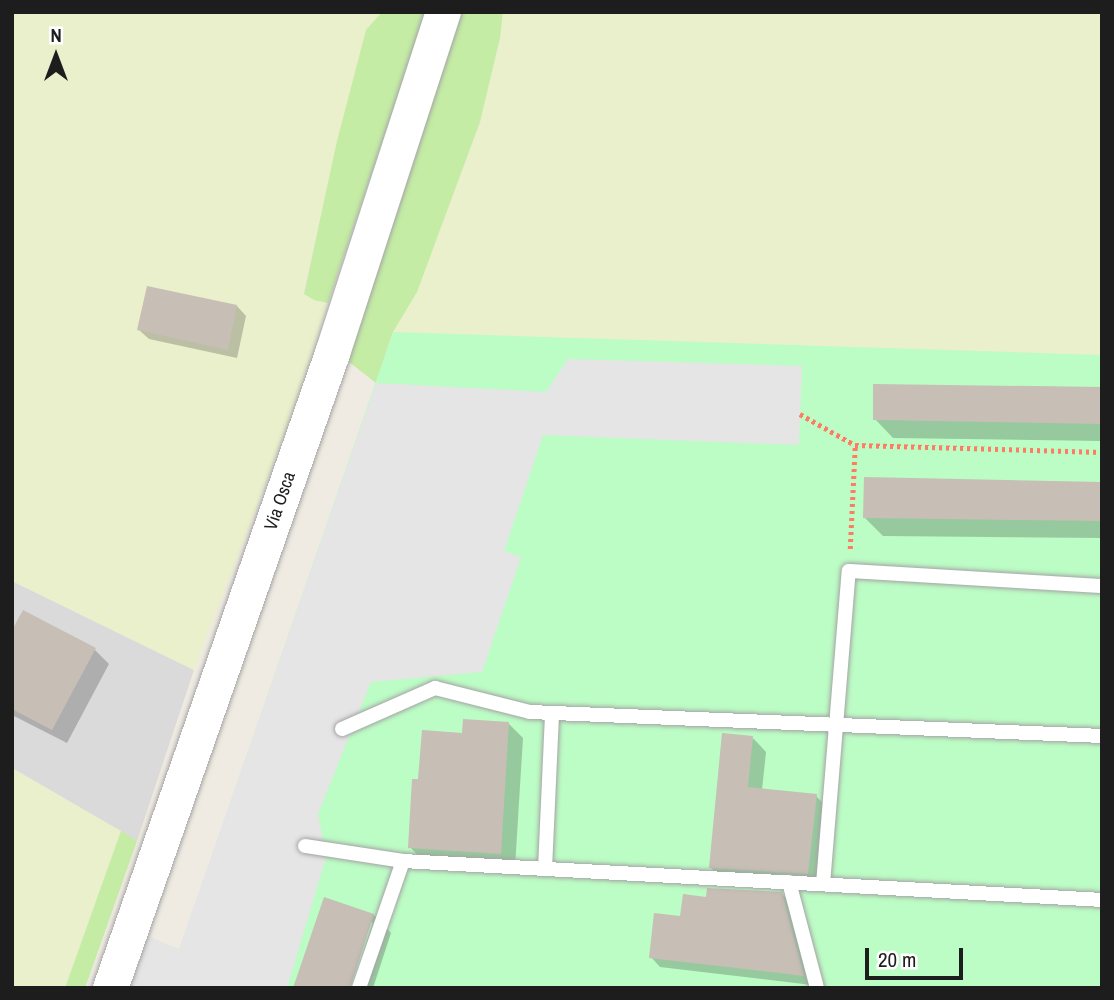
<!DOCTYPE html>
<html>
<head>
<meta charset="utf-8">
<style>
	body { margin:0 }
	#map { position:relative; width:1114px; height:1000px; overflow:hidden; background:#efebe2; font-family:"Archivo Narrow",sans-serif }
	div>[style] { position:absolute }
	[style*='--x'] { left:calc(var(--x)*1px); top:calc(var(--y)*1px); width:calc(var(--w)*1px); rotate:calc(var(--a)*1deg) }
	.residential>* { inset:0; background:#dbdada }
	.farmland>* { inset:0; background:#eaefcc }
	.grass>* { inset:0; background:#c4eca5 }
	.park>* { inset:0; background:#bcfcc5 }
	.parking>* { inset:0; background:#e5e5e5 }
	.shadow>* { inset:0; background:#0003 }
	.building>* { inset:0; background:#c7beb5 }
	.path>* { height:4.5px; margin-top:-2.25px; transform-origin:0; background:repeating-linear-gradient(90deg,#ff7b63 0 3.5px,transparent 0 7px) }
	.roads { filter:drop-shadow(0 0 2px #a4a4a4) drop-shadow(0 0 2px #a4a4a4) }
	.service>* { height:14px; margin:-7px; padding:0 7px; transform-origin:7px; border-radius:7px; background:#fff }
	.tertiary>* { height:35px; margin:-17.5px; padding:0 17.5px; transform-origin:17.5px; border-radius:17.5px; background:#fff }
	span { translate:-50% -50%; white-space:nowrap; text-align:center; line-height:1.15; -webkit-text-stroke:5px #fff; paint-order:stroke }
	.street-label { font-size:18px; color:#1d1d1d }
	.frame { position:absolute; inset:0; border:14px solid #1d1d1d; pointer-events:none }
	.north { position:absolute; left:21px; top:21px; width:70px; height:70px; -webkit-text-stroke:5px #fff; paint-order:stroke; rotate:0deg; font-size:19px; font-weight:700; line-height:28px; text-align:center; color:#1d1d1d }
	.north::after { content:''; display:block; margin:auto; width:24px; height:32px; background:#1d1d1d; clip-path:polygon(50% 0,100% 100%,50% 72%,0 100%) }
	.scale { position:absolute; left:865px; top:948px; width:98px; height:32px; box-sizing:border-box; border:4px solid #1d1d1d; border-top:0; padding-left:9px; font-size:21px; line-height:24px; white-space:nowrap; color:#1d1d1d; -webkit-text-stroke:5px #fff; paint-order:stroke }
</style>
</head>
<body>
<div id="map">
	<div class="residential">
		<div style="clip-path:polygon(12px 581px,194px 670px,137px 841px,12px 768px)"></div>
	</div>
	<div class="farmland">
		<div style="clip-path:polygon(12px 12px,382px 12px,366px 31px,306px 280px,304px 294px,328px 303px,289px 423px,194px 670px,12px 581px)"></div>
		<div style="clip-path:polygon(503px 12px,1102px 12px,1102px 355px,393px 332px,417px 292px,480px 122px)"></div>
		<div style="clip-path:polygon(12px 768px,121px 831px,65px 988px,12px 988px)"></div>
	</div>
	<div class="grass">
		<div style="clip-path:polygon(382px 12px,426px 12px,328px 303px,314px 300px,304px 294px,337px 141px,366px 30px)"></div>
		<div style="clip-path:polygon(457px 12px,503px 12px,500px 38px,480px 122px,417px 292px,393px 332px,376px 383px,344px 358px,429px 112px)"></div>
		<div style="clip-path:polygon(121px 831px,137px 841px,85px 988px,65px 988px)"></div>
	</div>
	<div class="park">
		<div style="clip-path:polygon(393px 332px,1102px 355px,1102px 988px,166px 988px)"></div>
	</div>
	<div class="parking">
		<div style="clip-path:polygon(568px 359px,802px 366px,799px 445px,543px 435px,504px 551px,521px 557px,482px 672px,371px 682px,318px 814px,326px 857px,287px 988px,127px 988px,145px 935px,179px 949px,376px 383px,546px 392px)"></div>
	</div>
	<div class="shadow">
		<div style="clip-path:polygon(237px 306px,246px 316px,237px 358px,149px 339px,139px 330px)"></div>
		<div style="clip-path:polygon(1102px 389px,1102px 441px,893px 438px,875px 419px)"></div>
		<div style="clip-path:polygon(1102px 483px,1102px 538px,883px 536px,865px 518px)"></div>
		<div style="clip-path:polygon(12px 634px,95px 650px,109px 664px,67px 743px,12px 715px)"></div>
		<div style="clip-path:polygon(509px 724px,523px 738px,515px 867px,423px 861px,410px 847px,420px 781px,464px 734px)"></div>
		<div style="clip-path:polygon(753px 738px,766px 752px,762px 790px,816px 796px,829px 809px,821px 886px,724px 881px,711px 868px)"></div>
		<div style="clip-path:polygon(781px 893px,791px 903px,812px 985px,660px 967px,651px 957px,681px 918px,707px 899px)"></div>
		<div style="clip-path:polygon(325px 899px,374px 915px,391px 933px,373px 988px,352px 988px,373px 923px)"></div>
	</div>
	<div class="building">
		<div style="clip-path:polygon(147px 286px,237px 305px,228px 350px,137px 330px)"></div>
		<div style="clip-path:polygon(873px 384px,1102px 387px,1102px 424px,873px 420px)"></div>
		<div style="clip-path:polygon(864px 477px,1102px 482px,1102px 521px,863px 518px)"></div>
		<div style="clip-path:polygon(23px 610px,96px 648px,52px 730px,12px 709px,12px 630px)"></div>
		<div style="clip-path:polygon(463px 719px,509px 722px,501px 854px,408px 848px,412px 779px,418px 779px,422px 730px,462px 733px)"></div>
		<div style="clip-path:polygon(722px 733px,753px 736px,748px 787px,817px 794px,808px 874px,709px 868px)"></div>
		<div style="clip-path:polygon(707px 888px,782px 892px,804px 976px,649px 958px,654px 913px,680px 916px,683px 894px,706px 897px)"></div>
		<div style="clip-path:polygon(324px 897px,374px 914px,350px 988px,293px 988px)"></div>
	</div>
	<div class="path">
		<div style="--x:800;--y:414;--w:63;--a:29.4"></div>
		<div style="--x:855;--y:445;--w:247;--a:1.6"></div>
		<div style="--x:850;--y:549;--w:104;--a:-87.2"></div>
	</div>
	<div class="roads">
		<div class="service">
			<div style="--x:342;--y:729;--w:102;--a:-23.8"></div>
			<div style="--x:435;--y:688;--w:98;--a:14.2"></div>
			<div style="--x:530;--y:712;--w:573;--a:2.4"></div>
			<div style="--x:305;--y:846;--w:99;--a:8.7"></div>
			<div style="--x:403;--y:861;--w:700;--a:3.19"></div>
			<div style="--x:545;--y:869;--w:156;--a:-87.4"></div>
			<div style="--x:789;--y:882;--w:110;--a:75.2"></div>
			<div style="--x:823;--y:884;--w:314;--a:-85.3"></div>
			<div style="--x:849;--y:571;--w:253;--a:3.4"></div>
			<div style="--x:359;--y:988;--w:134;--a:-70.9"></div>
		</div>
		<div class="tertiary">
			<div style="--x:110;--y:988;--w:673;--a:-70.73"></div>
			<div style="--x:332;--y:353;--w:359;--a:-72"></div>
		</div>
	</div>
	<div class="street-label">
		<span style="left:280px;top:501px;rotate:-71deg">Via Osca</span>
	</div>
	<div class="frame"></div>
	<div class="north">N</div>
	<div class="scale">20 m</div>
</div>
</body>
</html>
